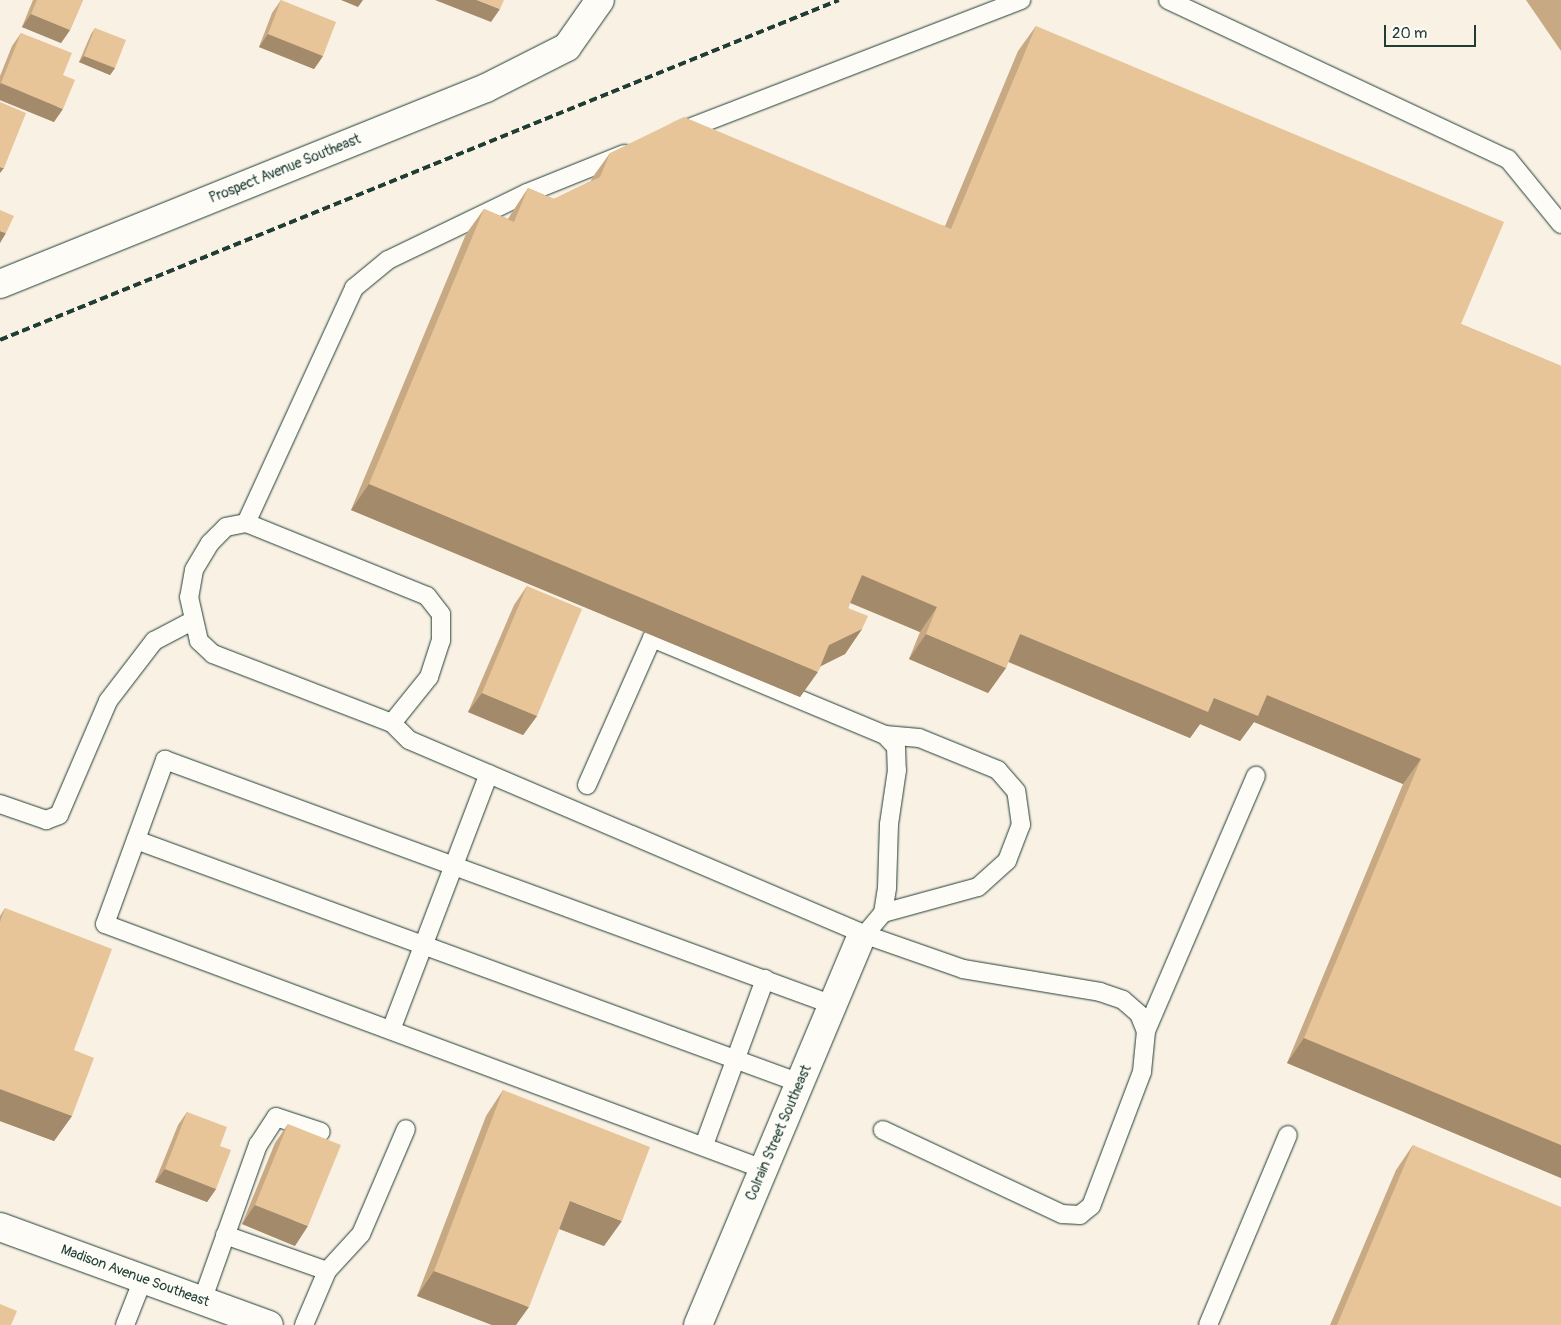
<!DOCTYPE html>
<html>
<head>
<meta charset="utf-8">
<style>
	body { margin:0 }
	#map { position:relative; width:1561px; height:1325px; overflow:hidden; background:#f9f1e4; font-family:Pangolin,sans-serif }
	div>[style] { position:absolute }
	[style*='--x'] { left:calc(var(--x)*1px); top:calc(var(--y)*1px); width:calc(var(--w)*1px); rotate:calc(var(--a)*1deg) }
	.roads { filter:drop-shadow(0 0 1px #1f3d34) drop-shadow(0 0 1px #1f3d34) }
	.lane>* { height:18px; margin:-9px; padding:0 9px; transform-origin:9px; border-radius:9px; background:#fdfcf7 }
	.street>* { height:28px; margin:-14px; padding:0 14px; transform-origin:14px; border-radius:14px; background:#fdfcf7 }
	.secondary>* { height:28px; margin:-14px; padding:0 14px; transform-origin:14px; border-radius:14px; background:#fdfcf7 }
	.rail>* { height:4px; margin-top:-2px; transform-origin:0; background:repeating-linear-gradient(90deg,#1f3d34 0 8px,transparent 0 12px) }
	.wall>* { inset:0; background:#c7a984 }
	.shaded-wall>* { inset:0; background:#a28a6b }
	.building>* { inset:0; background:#e7c599 }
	span { translate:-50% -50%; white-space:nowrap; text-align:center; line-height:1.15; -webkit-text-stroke:4px #fdfcf7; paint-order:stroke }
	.street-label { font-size:14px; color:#1f3d34 }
	.scale { position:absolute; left:1384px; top:25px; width:92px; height:22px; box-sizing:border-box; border:2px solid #1f3d34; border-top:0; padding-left:6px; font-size:15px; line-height:18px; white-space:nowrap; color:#1f3d34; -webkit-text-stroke:4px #fdfcf7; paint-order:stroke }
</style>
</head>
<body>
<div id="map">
	<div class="roads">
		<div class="lane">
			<div style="--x:1168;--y:0;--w:375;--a:25.1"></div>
			<div style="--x:1508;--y:159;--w:84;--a:50.8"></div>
			<div style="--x:679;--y:132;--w:367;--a:-21.1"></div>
			<div style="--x:246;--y:523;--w:259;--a:-65.3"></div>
			<div style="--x:354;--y:288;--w:44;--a:-39.5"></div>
			<div style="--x:388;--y:260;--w:154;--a:-25.7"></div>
			<div style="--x:527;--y:193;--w:105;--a:-21.9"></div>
			<div style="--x:392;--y:723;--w:59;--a:-51.2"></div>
			<div style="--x:429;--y:677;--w:38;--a:-72"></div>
			<div style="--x:441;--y:641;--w:27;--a:-90"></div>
			<div style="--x:441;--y:614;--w:23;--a:-128"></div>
			<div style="--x:427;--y:596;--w:195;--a:-158"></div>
			<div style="--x:246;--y:523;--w:20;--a:169"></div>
			<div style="--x:226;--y:527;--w:23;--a:135"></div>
			<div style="--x:210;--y:543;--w:31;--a:121"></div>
			<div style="--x:194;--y:570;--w:27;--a:100"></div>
			<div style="--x:189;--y:597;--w:45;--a:77.2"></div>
			<div style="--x:199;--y:641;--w:19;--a:43"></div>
			<div style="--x:213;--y:654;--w:192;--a:21.1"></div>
			<div style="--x:392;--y:723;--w:24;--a:45"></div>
			<div style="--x:409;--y:740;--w:497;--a:23.1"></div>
			<div style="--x:866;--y:935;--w:103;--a:19.3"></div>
			<div style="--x:963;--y:969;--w:139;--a:9.5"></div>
			<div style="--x:1100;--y:992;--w:24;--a:19"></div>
			<div style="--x:1123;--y:1000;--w:21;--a:41"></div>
			<div style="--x:1139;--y:1014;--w:18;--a:68"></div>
			<div style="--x:1146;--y:1031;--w:41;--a:95.6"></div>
			<div style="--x:1142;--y:1072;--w:143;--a:110.8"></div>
			<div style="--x:1091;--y:1206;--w:14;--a:141"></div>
			<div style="--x:1080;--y:1215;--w:18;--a:-177"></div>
			<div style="--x:1062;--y:1214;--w:198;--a:-154.9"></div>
			<div style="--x:587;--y:785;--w:161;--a:-66.1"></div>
			<div style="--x:652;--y:638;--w:252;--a:22.6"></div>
			<div style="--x:885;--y:735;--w:16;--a:47"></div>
			<div style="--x:896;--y:747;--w:23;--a:88"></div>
			<div style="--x:897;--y:770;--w:55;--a:98.4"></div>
			<div style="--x:889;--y:824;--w:64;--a:91.8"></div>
			<div style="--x:887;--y:888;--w:25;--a:99"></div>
			<div style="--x:883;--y:913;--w:35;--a:130"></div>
			<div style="--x:0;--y:804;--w:49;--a:19.2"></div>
			<div style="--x:46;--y:820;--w:14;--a:-21"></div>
			<div style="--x:59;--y:815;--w:124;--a:-66.7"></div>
			<div style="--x:108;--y:701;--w:76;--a:-52.5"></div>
			<div style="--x:154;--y:641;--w:43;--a:-27.8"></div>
			<div style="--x:136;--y:840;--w:707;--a:20.1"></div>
			<div style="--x:883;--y:913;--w:98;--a:-15.3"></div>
			<div style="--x:978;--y:887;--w:39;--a:-42"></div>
			<div style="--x:1007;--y:861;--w:39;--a:-69"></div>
			<div style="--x:1021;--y:825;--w:34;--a:-98"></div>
			<div style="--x:1016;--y:791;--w:28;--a:-131"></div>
			<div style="--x:998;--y:770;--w:85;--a:-157.9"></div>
			<div style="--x:919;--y:738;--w:34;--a:-175"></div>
			<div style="--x:391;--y:1030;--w:274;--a:-69.1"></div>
			<div style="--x:1146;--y:1031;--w:278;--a:-66.7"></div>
			<div style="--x:704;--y:1145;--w:177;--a:-69.8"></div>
			<div style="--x:763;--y:1169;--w:702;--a:-159.58"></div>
			<div style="--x:105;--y:924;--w:175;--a:-69.9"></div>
			<div style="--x:165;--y:760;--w:712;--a:20.14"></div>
			<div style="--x:225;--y:1235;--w:108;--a:19.4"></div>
			<div style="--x:202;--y:1301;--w:166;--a:-70.3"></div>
			<div style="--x:258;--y:1145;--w:33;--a:-57"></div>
			<div style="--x:276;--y:1117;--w:47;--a:18.4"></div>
			<div style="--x:125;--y:1325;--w:49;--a:-68.6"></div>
			<div style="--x:304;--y:1325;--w:59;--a:-66.9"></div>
			<div style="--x:327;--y:1271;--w:50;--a:-47.4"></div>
			<div style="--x:361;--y:1234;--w:114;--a:-66.8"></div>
			<div style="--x:1208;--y:1325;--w:206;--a:-67.2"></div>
		</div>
		<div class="street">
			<div style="--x:0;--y:284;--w:524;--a:-21.96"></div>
			<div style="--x:486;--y:88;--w:91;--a:-26.8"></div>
			<div style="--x:567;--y:47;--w:57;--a:-54.9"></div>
			<div style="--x:698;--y:1325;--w:418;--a:-67.2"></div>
		</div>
		<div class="secondary">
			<div style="--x:0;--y:1227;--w:286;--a:20"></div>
		</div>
	</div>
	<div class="rail">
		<div style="--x:0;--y:340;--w:905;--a:-22.06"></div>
	</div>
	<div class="wall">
		<div style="clip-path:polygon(33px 0,83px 0,70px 30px,61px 43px,22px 27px)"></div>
		<div style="clip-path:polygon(281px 0,323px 56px,314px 69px,259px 47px,272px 13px)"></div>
		<div style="clip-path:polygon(1526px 0,1561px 0,1561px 51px)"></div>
		<div style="clip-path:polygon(1036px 26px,1461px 324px,1561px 366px,1561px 1178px,1287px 1063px,1403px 784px,1254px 722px,1240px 741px,1200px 724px,1190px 738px,1008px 662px,1006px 668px,988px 693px,909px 659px,920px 632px,850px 603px,848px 608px,862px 629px,845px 654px,821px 666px,800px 697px,351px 510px,466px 234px,484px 209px,508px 219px,511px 214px,528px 188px,554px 199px,591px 181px,592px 178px,610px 153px,945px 226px,1018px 51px)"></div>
		<div style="clip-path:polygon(95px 28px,115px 68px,110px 75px,79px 62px,91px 34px)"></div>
		<div style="clip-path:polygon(21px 33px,63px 75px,54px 122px,0 100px,0 76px,12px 46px)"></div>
		<div style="clip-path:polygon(527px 586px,537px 716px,523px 735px,468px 712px,514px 605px)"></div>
		<div style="clip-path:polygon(5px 908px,74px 1050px,72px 1116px,54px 1141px,0 1121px,0 916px)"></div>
		<div style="clip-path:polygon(503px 1090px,604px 1246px,559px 1229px,516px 1325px,492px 1325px,417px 1296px,486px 1116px)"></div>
		<div style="clip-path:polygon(187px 1112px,220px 1146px,216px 1189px,207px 1202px,155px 1182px,178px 1125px)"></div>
		<div style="clip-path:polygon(288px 1124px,295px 1246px,242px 1224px,275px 1143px)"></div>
		<div style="clip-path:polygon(1413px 1145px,1561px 1325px,1330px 1325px,1396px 1170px)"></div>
	</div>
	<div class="shaded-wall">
		<div style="clip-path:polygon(341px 0,363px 0,358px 7px)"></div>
		<div style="clip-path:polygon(435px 0,477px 0,500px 9px,491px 22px)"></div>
		<div style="clip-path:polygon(31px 14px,70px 30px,61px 43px,22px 27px)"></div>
		<div style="clip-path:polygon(268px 34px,323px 56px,314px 69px,259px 47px)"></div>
		<div style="clip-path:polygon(84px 56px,115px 68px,110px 75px,79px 62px)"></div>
		<div style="clip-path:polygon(1px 83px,63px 109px,54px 122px,0 100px,0 85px)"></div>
		<div style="clip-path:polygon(0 167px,4px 168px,0 173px)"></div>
		<div style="clip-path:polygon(0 231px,6px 233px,0 243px)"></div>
		<div style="clip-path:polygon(369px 484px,829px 645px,862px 629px,845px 654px,813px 670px,818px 672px,800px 697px,351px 510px)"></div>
		<div style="clip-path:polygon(862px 575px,937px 607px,920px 632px,844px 600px)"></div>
		<div style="clip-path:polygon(926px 634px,1006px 668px,988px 693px,909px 659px)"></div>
		<div style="clip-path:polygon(1020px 634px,1214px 698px,1267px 695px,1421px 759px,1403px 784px,1254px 722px,1240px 741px,1200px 724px,1190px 738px,1002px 659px)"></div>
		<div style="clip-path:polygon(482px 693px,537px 716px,523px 735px,468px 712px)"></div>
		<div style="clip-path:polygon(1304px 1038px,1561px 1145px,1561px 1178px,1287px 1063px)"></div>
		<div style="clip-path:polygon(0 1089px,72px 1116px,54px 1141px,0 1121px)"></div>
		<div style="clip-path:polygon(165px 1169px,216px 1189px,207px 1202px,155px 1182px)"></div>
		<div style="clip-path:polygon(570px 1201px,622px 1221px,604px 1246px,552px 1226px)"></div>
		<div style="clip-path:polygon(255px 1205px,308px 1226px,295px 1246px,242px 1224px)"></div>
		<div style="clip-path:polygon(434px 1271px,529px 1307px,516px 1325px,492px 1325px,417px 1296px)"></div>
	</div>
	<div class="building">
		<div style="clip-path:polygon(37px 0,83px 0,70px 30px,31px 14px)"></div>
		<div style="clip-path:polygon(281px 0,336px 22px,323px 56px,268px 34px)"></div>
		<div style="clip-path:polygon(477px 0,504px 0,500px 9px)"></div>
		<div style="clip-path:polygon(1036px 26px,1504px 222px,1461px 324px,1561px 366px,1561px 1145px,1304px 1038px,1421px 759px,1267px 695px,1258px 716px,1214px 698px,1208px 712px,1020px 634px,1006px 668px,926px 634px,937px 607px,862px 575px,848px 608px,868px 616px,862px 629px,829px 645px,818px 672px,369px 484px,484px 209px,514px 222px,528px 188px,554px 199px,600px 177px,610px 153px,684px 117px,951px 229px)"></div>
		<div style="clip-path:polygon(95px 28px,126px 40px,115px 68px,84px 56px)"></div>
		<div style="clip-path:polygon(21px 33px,72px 53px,63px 75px,75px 80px,63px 109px,1px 83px)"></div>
		<div style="clip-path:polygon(0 102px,26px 113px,4px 168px,0 167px)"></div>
		<div style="clip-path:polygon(0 210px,14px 216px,6px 233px,0 231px)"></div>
		<div style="clip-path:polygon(527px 586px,582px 609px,537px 716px,482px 693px)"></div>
		<div style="clip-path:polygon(5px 908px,112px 949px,74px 1050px,94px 1058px,72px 1116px,0 1089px,0 922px)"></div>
		<div style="clip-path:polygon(503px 1090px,650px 1147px,622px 1221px,570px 1201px,529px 1307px,434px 1271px)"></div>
		<div style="clip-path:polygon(187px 1112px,227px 1127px,220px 1146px,231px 1150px,216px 1189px,165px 1169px)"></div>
		<div style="clip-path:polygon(288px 1124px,341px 1145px,308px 1226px,255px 1205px)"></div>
		<div style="clip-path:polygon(1413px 1145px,1561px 1207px,1561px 1325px,1337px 1325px)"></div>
		<div style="clip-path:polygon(0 1304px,17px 1311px,11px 1325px,0 1325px)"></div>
	</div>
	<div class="street-label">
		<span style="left:285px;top:169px;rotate:-22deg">Prospect Avenue Southeast</span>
		<span style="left:779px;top:1133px;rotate:-67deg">Colrain Street Southeast</span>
		<span style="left:135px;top:1276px;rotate:20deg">Madison Avenue Southeast</span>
	</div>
	<div class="scale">20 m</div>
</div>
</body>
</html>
